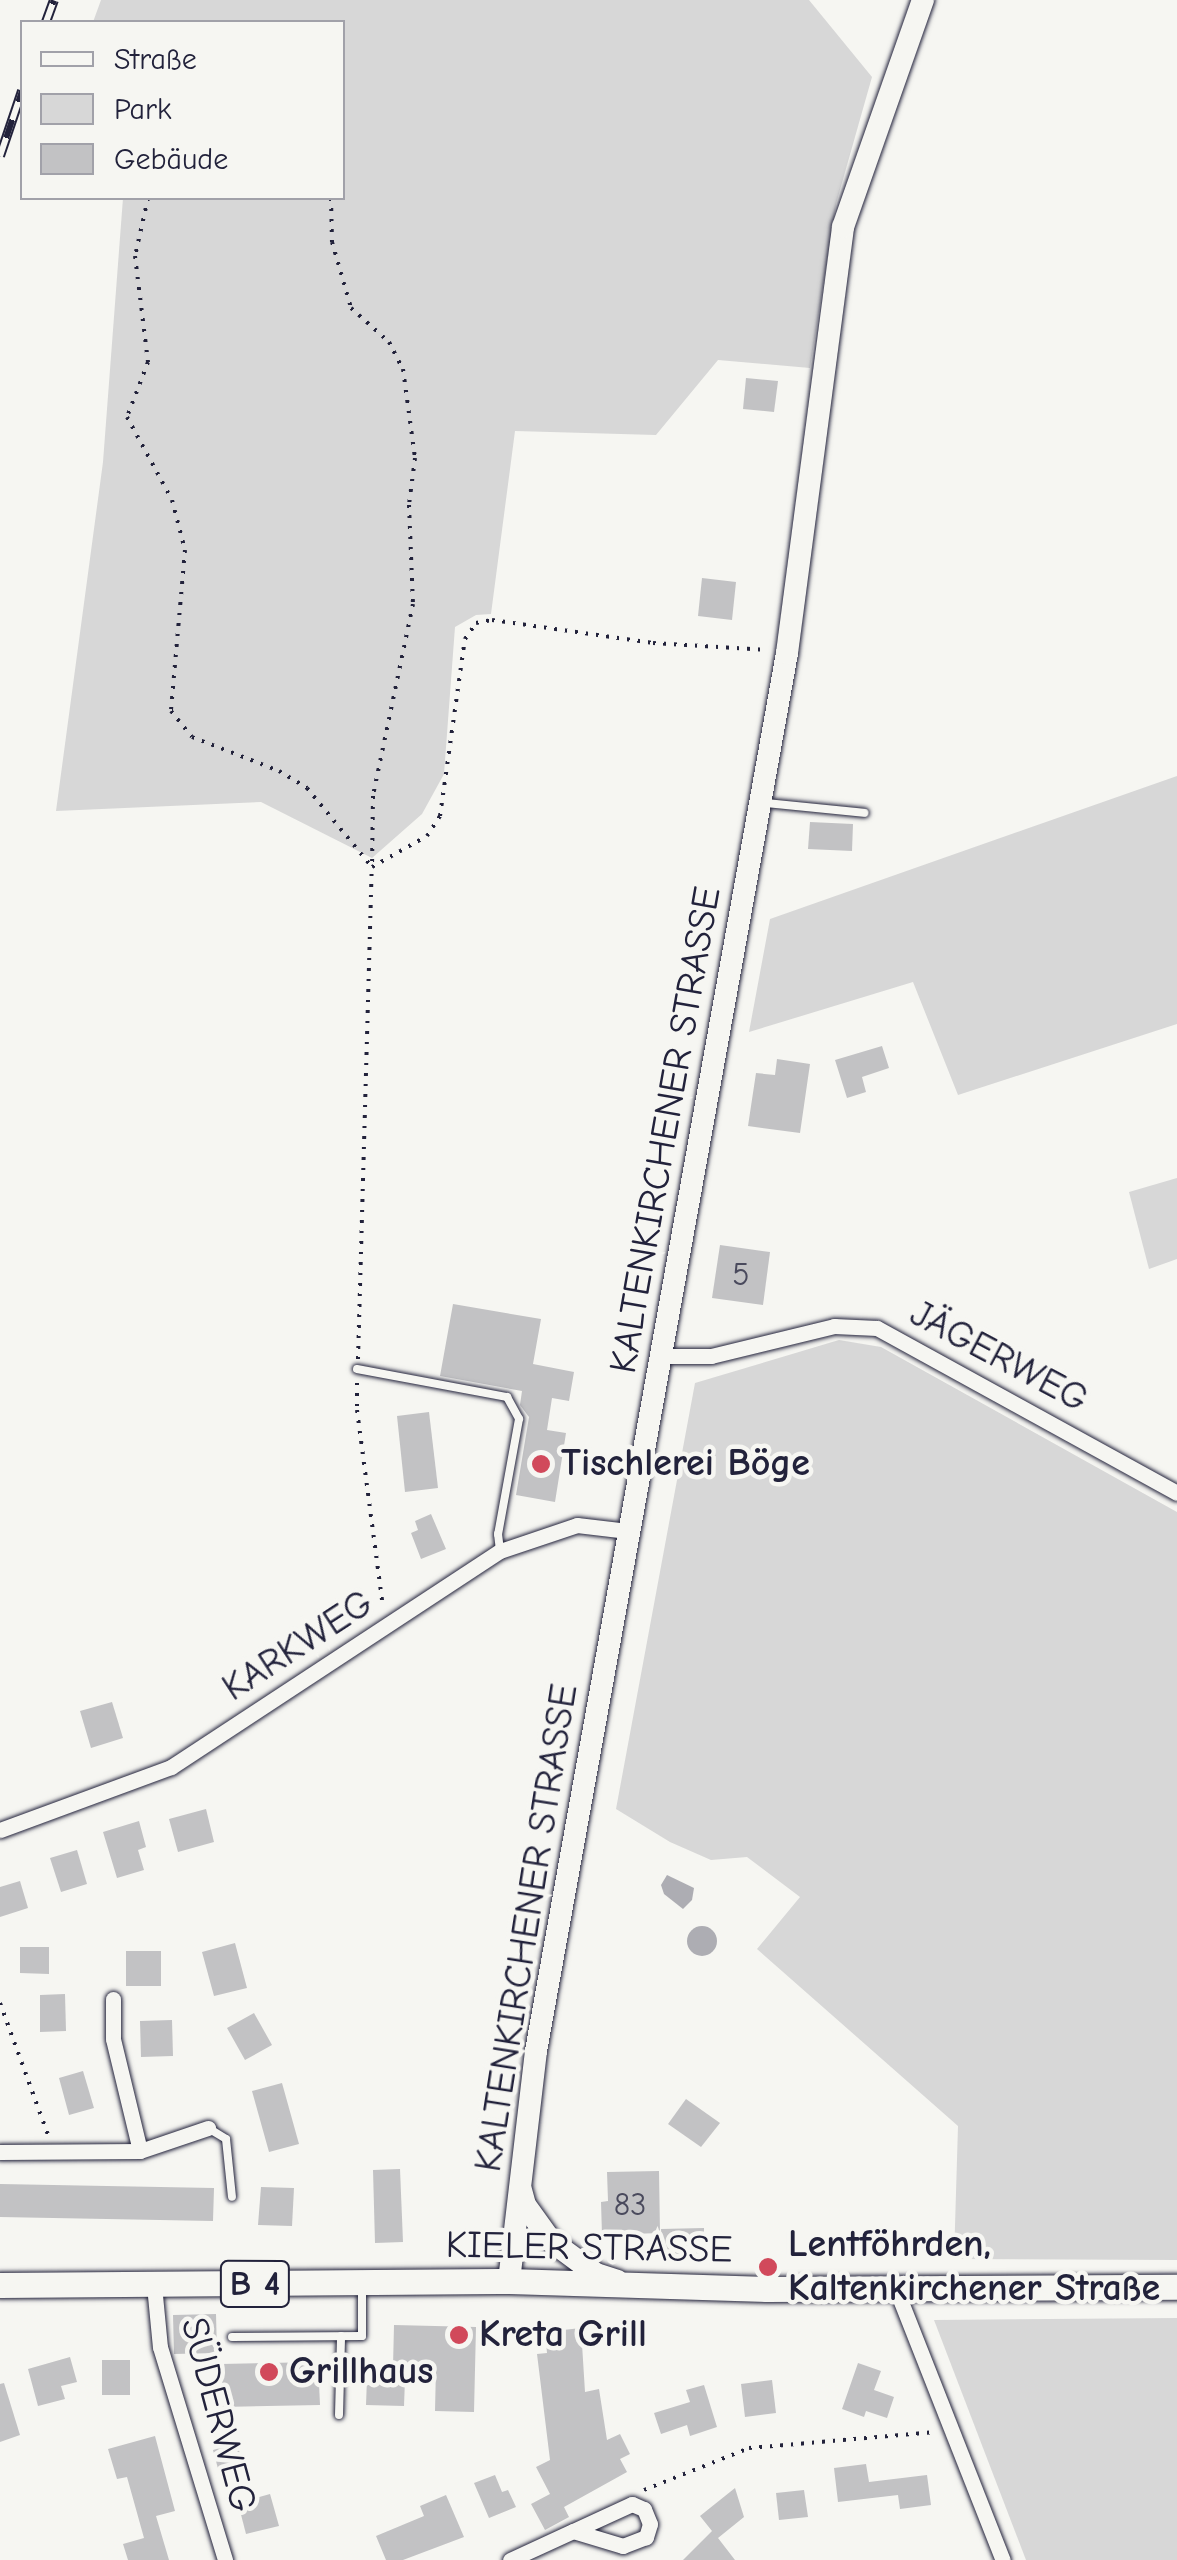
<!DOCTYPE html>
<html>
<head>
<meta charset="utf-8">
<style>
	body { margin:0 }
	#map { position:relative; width:1177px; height:2560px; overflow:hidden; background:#f6f6f2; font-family:"Comic Neue",sans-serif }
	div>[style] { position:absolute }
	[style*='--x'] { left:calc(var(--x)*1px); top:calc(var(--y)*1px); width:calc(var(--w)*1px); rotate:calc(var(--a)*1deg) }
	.green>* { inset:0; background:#d7d7d7 }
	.water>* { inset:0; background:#adadb3 }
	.round { border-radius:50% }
	.building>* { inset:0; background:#c2c2c4 }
	.path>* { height:4px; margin-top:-2px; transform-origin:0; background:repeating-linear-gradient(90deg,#22223b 0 2.5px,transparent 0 10.5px) }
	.roads { filter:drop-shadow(0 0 2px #22223b) drop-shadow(0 0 2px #22223b) }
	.service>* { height:8px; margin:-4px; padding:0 4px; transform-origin:4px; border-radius:4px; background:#f6f6f2 }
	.minor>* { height:15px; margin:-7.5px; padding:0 7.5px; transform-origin:7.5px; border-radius:7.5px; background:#f6f6f2 }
	.secondary>* { height:22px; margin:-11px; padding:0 11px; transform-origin:11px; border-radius:11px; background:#f6f6f2 }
	.primary>* { height:25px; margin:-12.5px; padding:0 12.5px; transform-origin:12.5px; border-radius:12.5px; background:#f6f6f2 }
	.rail>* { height:10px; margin-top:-5px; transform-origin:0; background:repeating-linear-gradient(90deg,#f6f6f2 0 19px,#22223b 0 38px); box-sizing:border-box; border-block:2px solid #22223b }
	.dots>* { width:28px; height:28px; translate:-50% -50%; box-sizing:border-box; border:5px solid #f6f6f2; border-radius:50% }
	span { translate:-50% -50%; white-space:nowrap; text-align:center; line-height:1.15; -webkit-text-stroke:9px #f6f6f2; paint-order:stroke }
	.number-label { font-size:32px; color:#4a4a5d }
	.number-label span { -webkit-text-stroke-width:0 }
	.shield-label span { padding:2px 8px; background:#f6f6f2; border:2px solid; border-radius:8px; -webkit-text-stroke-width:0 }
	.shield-label { font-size:35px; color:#22223b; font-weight:700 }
	.street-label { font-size:38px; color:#22223b }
	.poi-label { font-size:38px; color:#22223b; font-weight:700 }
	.left { translate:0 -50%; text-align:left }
	.legend { position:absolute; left:20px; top:20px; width:325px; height:180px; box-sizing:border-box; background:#f6f6f2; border:2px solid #a1a1a9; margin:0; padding:12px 18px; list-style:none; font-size:30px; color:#22223b }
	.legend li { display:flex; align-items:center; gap:20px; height:50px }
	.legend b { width:50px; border:2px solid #a1a1a9 }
</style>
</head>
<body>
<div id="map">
	<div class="green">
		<div style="clip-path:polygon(101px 0,809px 0,872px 77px,836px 204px,810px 368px,718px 360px,656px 435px,515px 431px,491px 614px,476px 615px,455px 627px,444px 774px,422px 814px,372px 858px,261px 802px,56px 811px,103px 462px,123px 198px,342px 198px,342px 22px,93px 22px)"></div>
		<div style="clip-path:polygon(1177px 776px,1177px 1024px,958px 1095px,913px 982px,749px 1032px,770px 919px)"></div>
		<div style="clip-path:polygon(1177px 1178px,1177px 1259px,1149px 1269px,1129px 1192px)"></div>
		<div style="clip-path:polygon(839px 1340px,881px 1347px,1177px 1512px,1177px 2260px,954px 2259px,958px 2126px,757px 1949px,800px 1897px,747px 1857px,711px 1860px,670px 1842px,616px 1809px,695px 1383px)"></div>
		<div style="clip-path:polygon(1177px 2318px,1177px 2560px,1026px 2560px,934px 2320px)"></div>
	</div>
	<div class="water">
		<div style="clip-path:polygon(667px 1875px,694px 1888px,692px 1900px,683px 1909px,664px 1894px,661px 1885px)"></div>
		<div class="round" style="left:687px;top:1926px;width:30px;height:30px"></div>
	</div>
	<div class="building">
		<div style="clip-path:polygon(746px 378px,778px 381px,774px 412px,743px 409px)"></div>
		<div style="clip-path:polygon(702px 578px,736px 582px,732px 620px,698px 616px)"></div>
		<div style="clip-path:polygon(810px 822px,853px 824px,852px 851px,808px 849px)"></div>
		<div style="clip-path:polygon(882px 1046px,889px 1068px,862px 1077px,866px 1092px,847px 1098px,835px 1060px)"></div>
		<div style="clip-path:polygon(777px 1059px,810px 1064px,800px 1133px,748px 1126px,756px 1073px,775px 1075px)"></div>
		<div style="clip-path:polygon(720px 1245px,770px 1252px,763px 1305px,712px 1298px)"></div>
		<div style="clip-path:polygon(453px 1304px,541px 1319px,533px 1364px,574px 1372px,569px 1401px,552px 1398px,547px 1430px,566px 1433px,555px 1502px,516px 1495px,529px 1417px,520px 1405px,522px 1391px,440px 1376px)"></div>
		<div style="clip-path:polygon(429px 1412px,438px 1488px,405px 1492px,397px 1416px)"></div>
		<div style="clip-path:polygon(431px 1514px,446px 1549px,421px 1559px,411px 1533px,418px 1530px,415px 1521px)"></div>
		<div style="clip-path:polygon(112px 1702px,123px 1738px,91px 1748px,80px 1711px)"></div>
		<div style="clip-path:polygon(206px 1809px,214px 1842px,178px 1852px,169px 1819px)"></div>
		<div style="clip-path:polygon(139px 1821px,146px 1847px,138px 1850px,144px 1870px,117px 1878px,103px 1832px)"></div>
		<div style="clip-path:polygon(77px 1850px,87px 1884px,61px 1892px,50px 1858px)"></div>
		<div style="clip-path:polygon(20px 1881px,28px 1908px,0 1917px,0 1887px)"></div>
		<div style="clip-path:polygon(235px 1943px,247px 1988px,214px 1996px,202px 1952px)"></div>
		<div style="clip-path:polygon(20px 1947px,49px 1947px,49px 1974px,20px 1973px)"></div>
		<div style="clip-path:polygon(126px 1951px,161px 1951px,161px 1986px,126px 1986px)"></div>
		<div style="clip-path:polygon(65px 1994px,66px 2031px,40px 2032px,40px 1995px)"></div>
		<div style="clip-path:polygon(254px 2013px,272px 2045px,245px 2060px,227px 2028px)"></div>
		<div style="clip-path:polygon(172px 2020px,173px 2056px,141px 2057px,140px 2021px)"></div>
		<div style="clip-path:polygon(83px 2071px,94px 2108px,69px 2115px,59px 2078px)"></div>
		<div style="clip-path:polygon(282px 2083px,299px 2144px,269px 2152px,252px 2091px)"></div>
		<div style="clip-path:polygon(686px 2099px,720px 2123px,701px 2147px,668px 2124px)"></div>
		<div style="clip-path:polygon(400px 2169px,403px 2242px,375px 2243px,373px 2170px)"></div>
		<div style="clip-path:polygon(659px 2171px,660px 2233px,602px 2235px,601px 2202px,608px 2201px,607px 2172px)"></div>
		<div style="clip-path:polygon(0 2184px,214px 2188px,213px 2221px,0 2217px)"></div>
		<div style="clip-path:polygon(261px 2187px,294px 2188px,292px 2226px,258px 2225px)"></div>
		<div style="clip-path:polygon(704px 2228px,704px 2253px,662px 2254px,661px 2229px)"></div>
		<div style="clip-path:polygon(216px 2314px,217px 2353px,174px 2354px,173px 2315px)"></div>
		<div style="clip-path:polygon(394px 2325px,476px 2327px,474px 2412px,435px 2411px,436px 2367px,393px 2366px)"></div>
		<div style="clip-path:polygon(581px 2328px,585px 2392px,599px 2389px,607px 2440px,620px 2434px,630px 2454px,620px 2459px,627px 2472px,564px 2507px,569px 2517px,545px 2530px,531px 2504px,550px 2494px,536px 2467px,550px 2460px,537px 2354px,547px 2353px,545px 2332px)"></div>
		<div style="clip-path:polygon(70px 2357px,77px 2382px,61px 2386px,65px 2399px,38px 2406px,28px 2369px)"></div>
		<div style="clip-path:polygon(102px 2360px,130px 2360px,130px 2395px,102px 2395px)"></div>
		<div style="clip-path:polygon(318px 2362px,320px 2405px,222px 2407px,221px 2364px)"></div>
		<div style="clip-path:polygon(858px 2363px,881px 2371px,874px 2390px,894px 2397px,887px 2418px,866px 2411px,864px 2417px,842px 2409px)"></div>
		<div style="clip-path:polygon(367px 2378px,405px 2379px,404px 2406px,366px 2405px)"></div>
		<div style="clip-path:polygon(772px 2380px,776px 2413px,745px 2417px,741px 2384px)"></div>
		<div style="clip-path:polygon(4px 2383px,20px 2435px,0 2442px,0 2384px)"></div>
		<div style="clip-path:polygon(704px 2385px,717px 2427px,690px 2436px,687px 2425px,661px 2434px,654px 2413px,690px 2402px,686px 2390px)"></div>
		<div style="clip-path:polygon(155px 2436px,175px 2511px,156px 2516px,169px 2560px,128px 2560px,123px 2544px,144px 2538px,127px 2477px,117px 2479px,108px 2449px)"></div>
		<div style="clip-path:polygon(237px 2443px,244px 2469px,220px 2476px,213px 2450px)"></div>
		<div style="clip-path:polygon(866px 2464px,869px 2482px,927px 2475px,931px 2505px,900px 2509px,898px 2495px,838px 2502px,834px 2468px)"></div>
		<div style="clip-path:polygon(495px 2475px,502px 2492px,508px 2490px,516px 2507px,489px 2518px,474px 2483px)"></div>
		<div style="clip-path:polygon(735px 2488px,744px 2517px,718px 2538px,735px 2560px,683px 2560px,712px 2531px,700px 2516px)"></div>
		<div style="clip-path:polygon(804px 2490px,808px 2517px,779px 2520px,776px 2493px)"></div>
		<div style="clip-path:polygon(270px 2494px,279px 2526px,246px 2534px,238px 2503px)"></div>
		<div style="clip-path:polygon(446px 2495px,464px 2537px,403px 2560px,386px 2560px,376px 2536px,424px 2516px,420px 2506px)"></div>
	</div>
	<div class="path">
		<div style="--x:148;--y:198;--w:59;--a:102.6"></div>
		<div style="--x:135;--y:256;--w:107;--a:83"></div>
		<div style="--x:148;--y:362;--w:59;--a:110.9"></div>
		<div style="--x:127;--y:417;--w:94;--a:61.5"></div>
		<div style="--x:172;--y:500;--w:52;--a:75.4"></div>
		<div style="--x:185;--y:550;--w:162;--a:95"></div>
		<div style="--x:171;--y:711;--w:33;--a:51"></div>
		<div style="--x:192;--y:737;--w:93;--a:21.3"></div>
		<div style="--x:279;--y:771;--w:33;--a:31"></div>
		<div style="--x:307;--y:788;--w:102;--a:50.6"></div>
		<div style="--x:331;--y:198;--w:44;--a:88.7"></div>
		<div style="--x:332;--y:242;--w:69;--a:73.9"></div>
		<div style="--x:351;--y:308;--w:51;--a:41.8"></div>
		<div style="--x:389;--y:342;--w:30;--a:63"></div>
		<div style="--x:403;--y:369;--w:90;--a:82.3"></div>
		<div style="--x:415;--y:458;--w:47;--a:97.3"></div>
		<div style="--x:409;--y:505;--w:99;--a:87.7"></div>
		<div style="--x:413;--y:604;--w:196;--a:101.8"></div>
		<div style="--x:373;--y:796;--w:71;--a:90.8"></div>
		<div style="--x:358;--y:1359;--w:492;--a:-88.4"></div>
		<div style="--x:372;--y:867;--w:63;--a:-29.4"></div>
		<div style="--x:427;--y:836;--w:24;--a:-57"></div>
		<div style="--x:440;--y:816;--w:179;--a:-82"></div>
		<div style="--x:465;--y:639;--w:19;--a:-55"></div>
		<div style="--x:476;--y:623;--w:16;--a:-11"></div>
		<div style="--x:492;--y:620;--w:163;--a:8.1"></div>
		<div style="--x:653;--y:643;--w:115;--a:3.5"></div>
		<div style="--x:357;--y:1383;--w:27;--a:90"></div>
		<div style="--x:357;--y:1410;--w:199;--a:82.5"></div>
		<div style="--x:0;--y:2003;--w:140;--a:70"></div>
		<div style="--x:644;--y:2490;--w:113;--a:-21.8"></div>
		<div style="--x:749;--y:2448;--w:187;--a:-4.9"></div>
	</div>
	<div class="roads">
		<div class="service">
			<div style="--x:765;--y:803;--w:100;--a:5.7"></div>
			<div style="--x:357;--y:1369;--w:153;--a:10.6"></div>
			<div style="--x:507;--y:1397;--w:25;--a:61"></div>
			<div style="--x:519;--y:1419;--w:117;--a:100.3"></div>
			<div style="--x:498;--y:1534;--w:16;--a:83"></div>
			<div style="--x:208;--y:2128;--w:21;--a:31"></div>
			<div style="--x:226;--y:2139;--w:58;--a:84.1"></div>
			<div style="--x:232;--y:2337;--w:130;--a:-0.4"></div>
			<div style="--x:362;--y:2336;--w:50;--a:-90"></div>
			<div style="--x:339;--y:2415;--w:79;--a:-88.5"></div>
		</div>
		<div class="minor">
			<div style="--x:662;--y:1356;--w:49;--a:0"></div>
			<div style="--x:711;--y:1356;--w:127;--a:-13.7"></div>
			<div style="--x:834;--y:1326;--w:43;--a:2.7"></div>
			<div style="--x:877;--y:1328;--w:342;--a:28.8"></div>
			<div style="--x:0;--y:1830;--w:182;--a:-20.2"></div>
			<div style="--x:171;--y:1767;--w:394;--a:-33.3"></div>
			<div style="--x:500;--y:1551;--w:81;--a:-18.7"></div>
			<div style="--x:577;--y:1525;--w:51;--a:6.7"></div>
			<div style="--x:113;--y:1999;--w:40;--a:90"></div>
			<div style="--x:113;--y:2039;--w:115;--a:76.4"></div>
			<div style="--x:0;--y:2152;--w:140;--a:-0.4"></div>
			<div style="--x:140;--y:2151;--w:72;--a:-18.7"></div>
			<div style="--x:154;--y:2285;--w:62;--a:84.5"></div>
			<div style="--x:160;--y:2347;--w:223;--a:73"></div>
			<div style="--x:896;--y:2289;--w:291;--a:68.5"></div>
			<div style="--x:510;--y:2560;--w:69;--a:-24.7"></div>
			<div style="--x:573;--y:2531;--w:65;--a:-24.6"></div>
			<div style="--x:632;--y:2504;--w:13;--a:23"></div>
			<div style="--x:644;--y:2509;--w:16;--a:68"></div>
			<div style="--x:650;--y:2524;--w:14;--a:107"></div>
			<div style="--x:646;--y:2537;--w:25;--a:159"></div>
			<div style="--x:623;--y:2546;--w:52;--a:-163.3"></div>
		</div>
		<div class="secondary">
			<div style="--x:521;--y:2190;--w:16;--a:75"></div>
			<div style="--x:525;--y:2205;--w:44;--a:54.2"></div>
			<div style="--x:551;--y:2241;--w:56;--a:36.3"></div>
			<div style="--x:596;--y:2274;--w:22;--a:18"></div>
			<div style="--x:509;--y:2281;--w:232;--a:-83.3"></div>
			<div style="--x:536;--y:2051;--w:1420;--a:-79.82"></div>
			<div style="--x:787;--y:653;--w:430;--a:-82.5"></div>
			<div style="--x:843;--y:227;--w:241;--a:-70.6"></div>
		</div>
		<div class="primary">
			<div style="--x:0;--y:2285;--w:509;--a:-0.45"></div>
			<div style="--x:509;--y:2281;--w:258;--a:1.8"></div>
			<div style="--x:767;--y:2289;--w:410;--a:-0.3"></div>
		</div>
	</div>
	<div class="rail">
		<div style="--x:46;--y:22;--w:23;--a:-70"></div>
		<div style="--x:0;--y:156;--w:69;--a:-71.3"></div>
	</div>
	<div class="dots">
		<div style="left:541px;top:1464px;background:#d1495b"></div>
		<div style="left:768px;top:2267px;background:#d1495b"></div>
		<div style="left:459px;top:2335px;background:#d1495b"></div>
		<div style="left:269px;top:2372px;background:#d1495b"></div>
	</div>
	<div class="number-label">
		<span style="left:741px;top:1275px">5</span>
		<span style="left:630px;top:2205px">83</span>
	</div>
	<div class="shield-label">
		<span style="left:255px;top:2284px">B 4</span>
	</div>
	<div class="street-label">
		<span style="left:666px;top:1130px;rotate:-80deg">KALTENKIRCHENER STRASSE</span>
		<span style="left:999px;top:1357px;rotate:28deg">JÄGERWEG</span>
		<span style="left:298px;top:1646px;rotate:-33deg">KARKWEG</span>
		<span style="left:527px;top:1928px;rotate:-81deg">KALTENKIRCHENER STRASSE</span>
		<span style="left:589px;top:2248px;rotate:1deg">KIELER STRASSE</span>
		<span style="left:218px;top:2415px;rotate:75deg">SÜDERWEG</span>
	</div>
	<div class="poi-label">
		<span class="left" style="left:561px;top:1464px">Tischlerei Böge</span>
		<span class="left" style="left:788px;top:2267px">Lentföhrden,<br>Kaltenkirchener Straße</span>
		<span class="left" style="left:479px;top:2335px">Kreta Grill</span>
		<span class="left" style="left:289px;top:2372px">Grillhaus</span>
	</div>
	<ul class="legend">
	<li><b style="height:12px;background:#f6f6f2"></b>Straße</li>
	<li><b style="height:28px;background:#d7d7d7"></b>Park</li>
	<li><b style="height:28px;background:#c2c2c4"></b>Gebäude</li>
	</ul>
</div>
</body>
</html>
